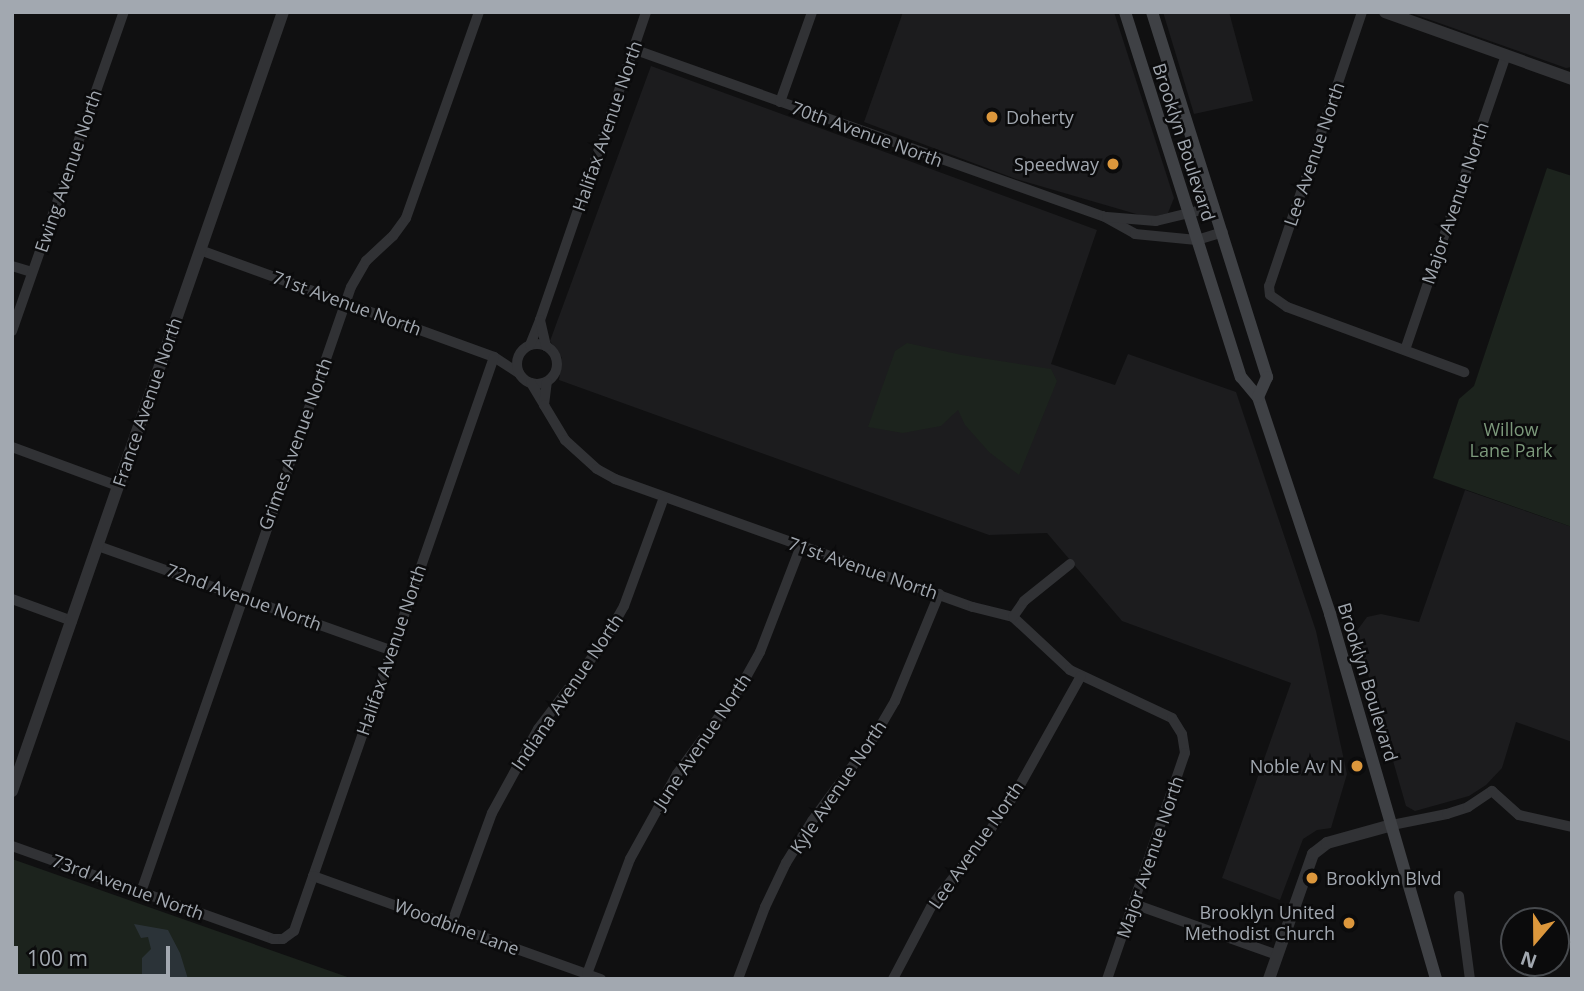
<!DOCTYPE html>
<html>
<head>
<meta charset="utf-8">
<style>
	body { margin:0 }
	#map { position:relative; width:1584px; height:991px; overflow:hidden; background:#101011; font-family:"Open Sans",sans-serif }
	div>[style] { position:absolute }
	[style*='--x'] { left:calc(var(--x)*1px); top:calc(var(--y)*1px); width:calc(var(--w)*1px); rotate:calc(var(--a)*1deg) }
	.built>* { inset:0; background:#1c1c1e }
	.green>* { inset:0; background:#1c231d }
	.water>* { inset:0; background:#2b3338 }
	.minor>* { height:10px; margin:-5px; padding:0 5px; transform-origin:5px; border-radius:5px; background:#313235 }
	.minor>.ring { margin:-5px; padding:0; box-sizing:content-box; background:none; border:10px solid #313235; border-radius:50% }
	.tertiary>* { height:12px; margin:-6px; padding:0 6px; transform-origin:6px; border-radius:6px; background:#313235 }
	.secondary>* { height:12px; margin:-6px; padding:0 6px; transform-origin:6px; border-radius:6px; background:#3f4145 }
	.dots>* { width:19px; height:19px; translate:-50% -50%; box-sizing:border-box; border:4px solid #0b0b0c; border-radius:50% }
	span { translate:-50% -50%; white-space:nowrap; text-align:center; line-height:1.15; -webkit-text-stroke:5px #0b0b0c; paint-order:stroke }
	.poi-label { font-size:18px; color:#a2a8b0 }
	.left { translate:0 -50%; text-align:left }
	.right { translate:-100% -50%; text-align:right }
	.street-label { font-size:18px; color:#a2a8b0 }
	.park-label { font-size:18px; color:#7c997b }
	.frame { position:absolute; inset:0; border:14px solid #a2a8b0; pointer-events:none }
	.north { position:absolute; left:1500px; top:907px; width:70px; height:70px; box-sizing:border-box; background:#0b0b0c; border:2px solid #474a4e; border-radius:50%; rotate:200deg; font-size:19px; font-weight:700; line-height:28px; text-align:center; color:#a2a8b0 }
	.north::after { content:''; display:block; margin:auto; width:24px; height:32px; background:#dc973c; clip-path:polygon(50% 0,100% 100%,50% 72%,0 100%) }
	.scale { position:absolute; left:14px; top:946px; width:156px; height:32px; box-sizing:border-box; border:4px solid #a2a8b0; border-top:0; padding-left:9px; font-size:21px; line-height:24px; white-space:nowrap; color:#a2a8b0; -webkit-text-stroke:5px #0b0b0c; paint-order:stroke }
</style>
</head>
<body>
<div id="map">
	<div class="built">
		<div style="clip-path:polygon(903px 12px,1114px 12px,1174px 198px,1168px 213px,1150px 218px,1016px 179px,864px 122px)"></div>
		<div style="clip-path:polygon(1163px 12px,1229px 12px,1253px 101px,1194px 114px)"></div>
		<div style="clip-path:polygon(1408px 12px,1572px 12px,1572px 67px,1566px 68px)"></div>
		<div style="clip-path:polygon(651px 66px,1097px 230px,1051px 364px,1115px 385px,1128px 354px,1236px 392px,1316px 631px,1347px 774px,1331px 828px,1317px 830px,1303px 839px,1280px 900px,1222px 878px,1291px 683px,1122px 621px,1047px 533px,989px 535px,559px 380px,562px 358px,550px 341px)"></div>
		<div style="clip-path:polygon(1465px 490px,1572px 527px,1572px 742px,1516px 722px,1502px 768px,1486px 785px,1469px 796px,1415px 811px,1406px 806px,1356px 632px,1367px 617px,1381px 614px,1419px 622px)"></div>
	</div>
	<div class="green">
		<div style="clip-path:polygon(1547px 168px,1572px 176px,1572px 527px,1433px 478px,1459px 399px,1474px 386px)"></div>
		<div style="clip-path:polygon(907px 343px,962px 355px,1051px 369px,1057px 381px,1019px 475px,989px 452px,965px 425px,958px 410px,941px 426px,903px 433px,868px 427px,895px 351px)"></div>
		<div style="clip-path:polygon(12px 859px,353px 979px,12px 979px)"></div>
	</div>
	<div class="water">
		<div style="clip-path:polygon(134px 924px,168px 930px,180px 953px,188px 979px,142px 979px,142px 958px,151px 949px,148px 937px,141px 938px)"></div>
	</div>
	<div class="minor">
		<div style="--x:1362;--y:12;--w:289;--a:108.7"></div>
		<div style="--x:1269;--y:286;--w:9;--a:84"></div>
		<div style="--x:1270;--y:295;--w:21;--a:35"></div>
		<div style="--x:1287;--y:307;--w:189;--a:20.2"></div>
		<div style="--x:633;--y:49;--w:499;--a:19.6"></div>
		<div style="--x:1103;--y:216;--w:37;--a:29"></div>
		<div style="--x:1135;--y:234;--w:62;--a:5.5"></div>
		<div style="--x:1197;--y:240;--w:27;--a:-17"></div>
		<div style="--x:780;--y:102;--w:96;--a:-70.4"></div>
		<div style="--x:1107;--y:217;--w:49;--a:4.7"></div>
		<div style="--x:1156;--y:221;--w:60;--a:-13.6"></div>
		<div style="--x:200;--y:250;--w:313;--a:20"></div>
		<div style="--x:494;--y:357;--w:30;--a:33"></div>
		<div style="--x:12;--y:266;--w:21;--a:17"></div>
		<div style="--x:540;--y:320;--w:326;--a:-71"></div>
		<div style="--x:12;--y:331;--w:338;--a:-70.7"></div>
		<div class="ring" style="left:517px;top:344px;width:30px;height:30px"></div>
		<div style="--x:530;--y:345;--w:27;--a:-68"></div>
		<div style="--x:540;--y:320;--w:27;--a:77"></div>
		<div style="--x:1405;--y:350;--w:312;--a:-71.1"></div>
		<div style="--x:531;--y:383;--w:26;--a:59"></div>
		<div style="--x:544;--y:405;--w:23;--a:-83"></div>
		<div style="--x:544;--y:405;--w:41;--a:59"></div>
		<div style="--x:565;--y:440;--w:43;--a:42.2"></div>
		<div style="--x:597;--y:469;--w:21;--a:29"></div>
		<div style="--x:615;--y:479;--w:380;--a:19.7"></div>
		<div style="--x:973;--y:607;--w:41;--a:14"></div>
		<div style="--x:1013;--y:617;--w:78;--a:42.9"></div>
		<div style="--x:1070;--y:670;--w:113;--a:25.2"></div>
		<div style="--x:1172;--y:718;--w:19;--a:58"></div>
		<div style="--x:1182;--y:734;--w:19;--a:81"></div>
		<div style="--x:1185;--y:753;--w:239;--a:109"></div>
		<div style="--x:12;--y:447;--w:113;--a:20.2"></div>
		<div style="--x:98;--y:546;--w:310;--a:19.6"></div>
		<div style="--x:12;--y:599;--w:64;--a:20.1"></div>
		<div style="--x:1013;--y:617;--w:19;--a:-55"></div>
		<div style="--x:1024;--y:601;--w:59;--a:-38.8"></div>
		<div style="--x:1392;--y:825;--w:56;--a:-11.3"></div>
		<div style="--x:1447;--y:814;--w:22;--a:-18"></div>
		<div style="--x:1468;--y:807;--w:29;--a:-34"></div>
		<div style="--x:1492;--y:791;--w:36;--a:42"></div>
		<div style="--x:1519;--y:815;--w:54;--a:12.8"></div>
		<div style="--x:12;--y:846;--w:277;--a:19.6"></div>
		<div style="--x:273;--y:939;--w:10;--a:0"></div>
		<div style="--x:283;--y:939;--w:14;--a:-36"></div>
		<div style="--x:294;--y:931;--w:608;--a:-70.79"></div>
		<div style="--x:313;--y:876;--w:306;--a:19.7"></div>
		<div style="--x:141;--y:892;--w:640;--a:-70.86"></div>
		<div style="--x:351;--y:287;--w:30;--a:-60"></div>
		<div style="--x:366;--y:261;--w:37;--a:-43"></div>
		<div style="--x:393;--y:236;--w:22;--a:-54"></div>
		<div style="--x:406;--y:218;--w:219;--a:-70.5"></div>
		<div style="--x:1459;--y:896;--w:84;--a:82.5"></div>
		<div style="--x:1134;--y:904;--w:152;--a:19.6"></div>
		<div style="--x:451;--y:925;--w:119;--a:-69.9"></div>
		<div style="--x:492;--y:813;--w:96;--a:-61.3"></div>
		<div style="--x:538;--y:729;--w:108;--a:-52.9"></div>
		<div style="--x:603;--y:643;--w:43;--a:-60.4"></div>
		<div style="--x:624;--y:606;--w:116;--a:-69.8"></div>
		<div style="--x:587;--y:974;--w:123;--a:-69.5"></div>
		<div style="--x:630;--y:859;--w:97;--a:-61.1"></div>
		<div style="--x:677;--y:774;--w:107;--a:-53.8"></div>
		<div style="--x:740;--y:688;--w:41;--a:-60.9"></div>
		<div style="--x:760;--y:652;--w:114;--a:-68.9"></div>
		<div style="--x:738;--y:979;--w:77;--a:-69.4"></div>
		<div style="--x:765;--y:907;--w:49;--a:-64.5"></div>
		<div style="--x:786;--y:863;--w:49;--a:-58.2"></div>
		<div style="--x:812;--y:821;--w:104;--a:-53.6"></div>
		<div style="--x:874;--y:737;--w:42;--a:-59.7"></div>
		<div style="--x:895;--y:701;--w:116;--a:-67.6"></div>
		<div style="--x:893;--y:979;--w:84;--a:-62.2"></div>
		<div style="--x:932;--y:905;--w:88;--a:-52"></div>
		<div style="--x:986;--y:836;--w:51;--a:-55.4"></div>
		<div style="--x:1015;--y:794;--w:135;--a:-60.8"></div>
	</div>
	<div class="tertiary">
		<div style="--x:1385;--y:12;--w:199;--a:19.7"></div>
		<div style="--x:12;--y:791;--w:825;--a:-70.82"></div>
		<div style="--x:1269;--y:979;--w:133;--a:-70.6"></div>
		<div style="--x:1313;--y:854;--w:18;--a:-38"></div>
		<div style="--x:1327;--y:843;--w:67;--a:-15.5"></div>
	</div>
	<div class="secondary">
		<div style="--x:1125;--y:12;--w:383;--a:72.4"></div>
		<div style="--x:1241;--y:377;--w:26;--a:50"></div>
		<div style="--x:1258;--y:397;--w:229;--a:71.6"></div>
		<div style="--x:1330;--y:614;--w:380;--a:73.8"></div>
		<div style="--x:1152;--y:12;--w:383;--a:72.5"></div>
		<div style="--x:1267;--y:377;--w:22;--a:114"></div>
	</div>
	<div class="dots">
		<div style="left:992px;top:117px;background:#dc973c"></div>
		<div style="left:1113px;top:164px;background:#dc973c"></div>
		<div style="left:1357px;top:766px;background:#dc973c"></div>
		<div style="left:1312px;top:878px;background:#dc973c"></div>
		<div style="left:1349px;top:923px;background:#dc973c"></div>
	</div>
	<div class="poi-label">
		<span class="left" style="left:1006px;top:117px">Doherty</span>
		<span class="right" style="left:1099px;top:164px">Speedway</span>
		<span class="right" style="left:1343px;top:766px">Noble Av N</span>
		<span class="left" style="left:1326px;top:878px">Brooklyn Blvd</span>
		<span class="right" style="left:1335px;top:923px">Brooklyn United<br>Methodist Church</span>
	</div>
	<div class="street-label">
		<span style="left:607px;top:126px;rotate:-71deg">Halifax Avenue North</span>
		<span style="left:867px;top:134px;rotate:20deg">70th Avenue North</span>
		<span style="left:1184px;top:142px;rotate:72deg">Brooklyn Boulevard</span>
		<span style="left:1314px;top:154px;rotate:-71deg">Lee Avenue North</span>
		<span style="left:68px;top:171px;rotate:-71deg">Ewing Avenue North</span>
		<span style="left:1455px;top:203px;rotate:-71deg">Major Avenue North</span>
		<span style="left:347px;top:303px;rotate:20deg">71st Avenue North</span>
		<span style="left:147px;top:402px;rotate:-71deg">France Avenue North</span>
		<span style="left:295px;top:444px;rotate:-70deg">Grimes Avenue North</span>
		<span style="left:863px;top:568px;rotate:19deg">71st Avenue North</span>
		<span style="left:244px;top:597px;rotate:20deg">72nd Avenue North</span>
		<span style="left:391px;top:650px;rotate:-71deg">Halifax Avenue North</span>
		<span style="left:1368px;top:682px;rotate:73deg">Brooklyn Boulevard</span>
		<span style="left:567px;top:692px;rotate:-56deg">Indiana Avenue North</span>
		<span style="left:702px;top:741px;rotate:-56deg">June Avenue North</span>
		<span style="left:838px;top:787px;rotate:-56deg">Kyle Avenue North</span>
		<span style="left:976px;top:845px;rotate:-55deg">Lee Avenue North</span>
		<span style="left:1150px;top:857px;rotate:-71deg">Major Avenue North</span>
		<span style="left:128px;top:887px;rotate:20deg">73rd Avenue North</span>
		<span style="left:457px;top:927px;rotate:20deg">Woodbine Lane</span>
	</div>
	<div class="park-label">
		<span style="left:1511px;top:440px">Willow<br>Lane Park</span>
	</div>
	<div class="frame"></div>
	<div class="north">N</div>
	<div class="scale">100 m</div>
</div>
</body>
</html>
